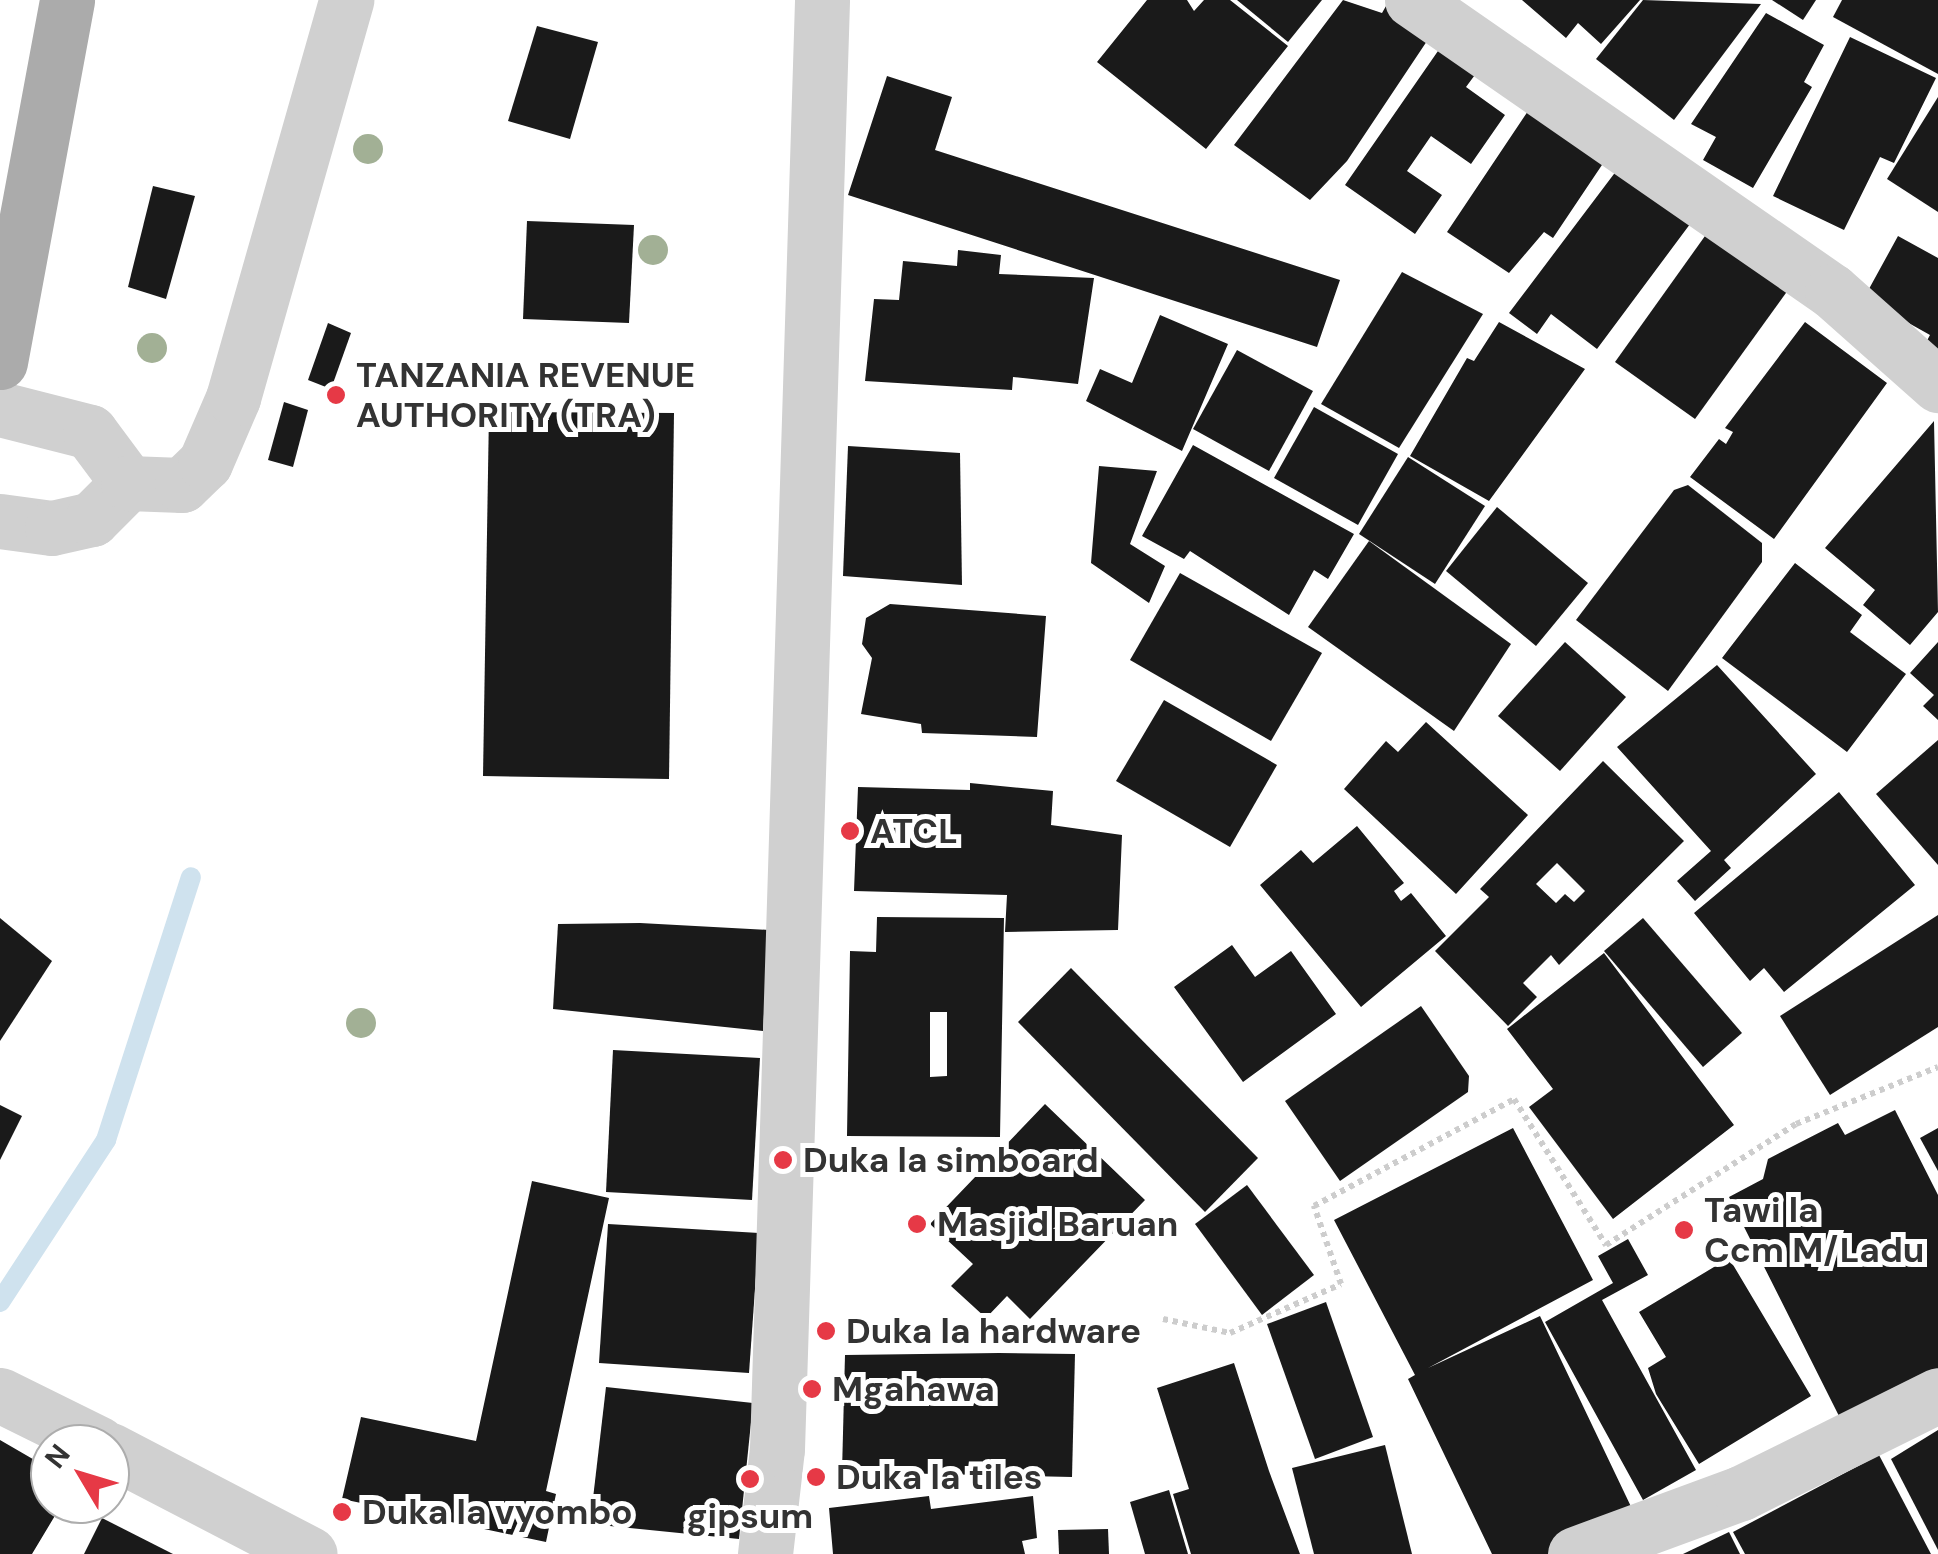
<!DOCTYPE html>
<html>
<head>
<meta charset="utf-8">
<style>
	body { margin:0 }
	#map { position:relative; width:1938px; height:1554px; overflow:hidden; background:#fff; font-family:"DM Sans",sans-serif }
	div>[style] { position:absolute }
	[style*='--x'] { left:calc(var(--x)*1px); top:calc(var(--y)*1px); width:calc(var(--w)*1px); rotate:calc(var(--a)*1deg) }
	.stream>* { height:20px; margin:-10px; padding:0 10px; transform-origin:10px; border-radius:10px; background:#cfe2ee }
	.building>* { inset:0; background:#1a1a1a }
	.path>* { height:6px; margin-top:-3px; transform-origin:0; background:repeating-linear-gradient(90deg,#cdcdcd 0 5px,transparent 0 10px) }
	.minor>* { height:55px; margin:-27.5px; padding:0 27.5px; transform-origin:27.5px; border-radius:27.5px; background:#d0d0d0 }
	.major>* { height:55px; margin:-27.5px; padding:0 27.5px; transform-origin:27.5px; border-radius:27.5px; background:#ababab }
	.trees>* { width:30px; height:30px; margin:-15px; border-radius:50%; background:#a2b095 }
	.dots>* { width:28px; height:28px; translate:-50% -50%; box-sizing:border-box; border:5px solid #fff; border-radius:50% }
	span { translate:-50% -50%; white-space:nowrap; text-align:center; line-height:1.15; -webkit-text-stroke:10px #fff; paint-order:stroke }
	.poi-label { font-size:35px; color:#333; font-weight:700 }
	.left { translate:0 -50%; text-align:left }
	.north { position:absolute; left:30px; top:1424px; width:100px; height:100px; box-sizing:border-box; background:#fff; border:2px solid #adadad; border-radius:50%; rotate:308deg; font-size:28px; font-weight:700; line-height:40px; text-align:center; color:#333 }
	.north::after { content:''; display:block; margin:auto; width:35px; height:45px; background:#e63946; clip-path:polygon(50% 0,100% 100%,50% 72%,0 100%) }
</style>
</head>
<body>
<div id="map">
	<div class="stream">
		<div style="--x:0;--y:1302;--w:194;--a:-56.8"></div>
		<div style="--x:106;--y:1140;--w:276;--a:-72.1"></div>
	</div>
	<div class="building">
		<div style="clip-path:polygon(1147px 0,1187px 0,1194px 11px,1204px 0,1230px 0,1288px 46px,1206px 149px,1097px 62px)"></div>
		<div style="clip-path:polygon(1237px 0,1322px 0,1288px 42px)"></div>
		<div style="clip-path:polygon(1343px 0,1382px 13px,1386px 6px,1429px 38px,1347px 161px,1310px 200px,1234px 145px)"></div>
		<div style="clip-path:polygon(1522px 0,1640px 0,1601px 44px,1578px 23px,1566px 38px)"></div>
		<div style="clip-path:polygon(1643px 0,1761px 4px,1674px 120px,1596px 59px)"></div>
		<div style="clip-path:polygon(1772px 0,1816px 0,1803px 20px)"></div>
		<div style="clip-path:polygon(1842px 0,1938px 0,1938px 74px,1833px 17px)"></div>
		<div style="clip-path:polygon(1766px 13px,1824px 45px,1804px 82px,1812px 87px,1753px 188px,1703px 160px,1716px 137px,1691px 124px)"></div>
		<div style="clip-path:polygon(537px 26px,598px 42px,570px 139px,508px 121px)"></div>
		<div style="clip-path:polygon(1850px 37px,1936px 78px,1894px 163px,1880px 157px,1844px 230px,1773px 196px)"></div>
		<div style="clip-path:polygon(1447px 38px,1483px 64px,1466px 87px,1505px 115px,1471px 164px,1431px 136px,1407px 171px,1442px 195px,1415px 234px,1345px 185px)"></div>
		<div style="clip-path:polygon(887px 76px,952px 97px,935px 150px,1340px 280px,1317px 347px,848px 195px)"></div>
		<div style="clip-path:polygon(1938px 97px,1938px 212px,1887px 179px)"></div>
		<div style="clip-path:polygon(1534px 102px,1610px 153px,1553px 238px,1544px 232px,1509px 273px,1447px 232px)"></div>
		<div style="clip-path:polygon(1626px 158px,1699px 212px,1597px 349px,1551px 314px,1537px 334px,1509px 313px)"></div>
		<div style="clip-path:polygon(153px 186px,195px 196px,166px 299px,128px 287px)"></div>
		<div style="clip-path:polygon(527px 221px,634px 225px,629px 323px,523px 319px)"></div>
		<div style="clip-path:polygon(1715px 222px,1796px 279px,1695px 419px,1615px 362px)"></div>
		<div style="clip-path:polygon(1898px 236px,1938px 258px,1938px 355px,1923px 348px,1930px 335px,1864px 298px)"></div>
		<div style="clip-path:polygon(958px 250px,1001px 255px,999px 274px,1094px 278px,1078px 384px,1013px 377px,1012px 390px,865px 381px,874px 299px,899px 300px,903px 261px,957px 266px)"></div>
		<div style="clip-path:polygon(1402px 272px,1483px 314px,1399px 448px,1321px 404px)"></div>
		<div style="clip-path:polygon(1160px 315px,1228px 344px,1182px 451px,1086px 401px,1100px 369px,1132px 383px)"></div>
		<div style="clip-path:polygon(1499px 322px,1585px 369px,1489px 501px,1410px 456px,1467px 358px,1474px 361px)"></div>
		<div style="clip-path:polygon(1805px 322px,1887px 383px,1774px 539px,1690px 477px,1719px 439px,1726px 444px,1733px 432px,1725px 428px)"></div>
		<div style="clip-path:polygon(328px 323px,351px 333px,331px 389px,308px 380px)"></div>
		<div style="clip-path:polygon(1237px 350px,1313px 391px,1269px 471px,1193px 429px)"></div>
		<div style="clip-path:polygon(284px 402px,308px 410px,293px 467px,268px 460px)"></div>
		<div style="clip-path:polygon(1314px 407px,1398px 454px,1358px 525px,1274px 478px)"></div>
		<div style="clip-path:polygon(489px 412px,674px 413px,669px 779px,483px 776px)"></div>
		<div style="clip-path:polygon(1934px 421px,1938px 612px,1910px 645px,1863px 605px,1875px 590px,1825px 548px)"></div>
		<div style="clip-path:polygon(1193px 445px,1354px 534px,1328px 579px,1314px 570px,1289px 615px,1190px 551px,1184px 559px,1142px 536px)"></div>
		<div style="clip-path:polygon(848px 446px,960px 453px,962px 585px,843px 576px)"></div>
		<div style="clip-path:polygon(1408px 457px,1485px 506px,1435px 584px,1359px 534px)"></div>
		<div style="clip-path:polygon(1099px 466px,1157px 471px,1130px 544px,1165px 566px,1149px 603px,1091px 563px)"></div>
		<div style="clip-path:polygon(1688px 485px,1762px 543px,1762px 562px,1668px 691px,1576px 620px,1674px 490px)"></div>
		<div style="clip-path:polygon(1497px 507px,1588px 583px,1536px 646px,1446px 571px)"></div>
		<div style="clip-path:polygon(1369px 541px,1511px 644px,1454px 731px,1308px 627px)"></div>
		<div style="clip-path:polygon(1795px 563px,1862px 615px,1850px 632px,1906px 674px,1847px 752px,1722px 658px)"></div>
		<div style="clip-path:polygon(1180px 573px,1322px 653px,1271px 741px,1130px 660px)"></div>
		<div style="clip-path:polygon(890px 604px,1046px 616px,1037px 737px,922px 733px,921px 724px,861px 714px,872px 658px,862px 644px,866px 618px)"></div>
		<div style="clip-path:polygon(1565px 642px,1626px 697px,1560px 771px,1498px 716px)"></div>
		<div style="clip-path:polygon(1938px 642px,1938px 720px,1923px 706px,1934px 695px,1910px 673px)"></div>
		<div style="clip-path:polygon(1717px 665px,1816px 774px,1724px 860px,1731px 868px,1695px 901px,1677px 881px,1711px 851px,1617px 747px)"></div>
		<div style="clip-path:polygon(1164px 700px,1277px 765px,1230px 847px,1116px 781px)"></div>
		<div style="clip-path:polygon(1426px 722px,1528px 815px,1456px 894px,1344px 789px,1386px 741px,1398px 752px)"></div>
		<div style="clip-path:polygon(1938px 740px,1938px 865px,1876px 794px)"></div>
		<div style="clip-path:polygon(evenodd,1603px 761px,1684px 841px,1559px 965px,1551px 955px,1523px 983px,1537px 997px,1508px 1026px,1435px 951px,1489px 897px,1480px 889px,1603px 761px,1557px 863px,1585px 891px,1574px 902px,1565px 894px,1556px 903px,1536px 884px,1557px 863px)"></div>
		<div style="clip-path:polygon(970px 783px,1053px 791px,1051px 825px,1122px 835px,1118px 930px,1005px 932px,1007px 895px,854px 891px,858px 787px,970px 790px)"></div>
		<div style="clip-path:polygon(1839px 792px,1915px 885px,1784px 992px,1764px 968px,1750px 981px,1694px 913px)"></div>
		<div style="clip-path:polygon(1357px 826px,1404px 883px,1394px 891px,1401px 901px,1411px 893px,1446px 936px,1361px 1007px,1260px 885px,1301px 850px,1313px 863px)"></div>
		<div style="clip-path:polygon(1938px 915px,1938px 1027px,1830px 1095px,1780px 1016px)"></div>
		<div style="clip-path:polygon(evenodd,877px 917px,1004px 918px,1000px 1137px,847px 1136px,850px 951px,876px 952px,877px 917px,930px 1012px,947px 1012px,947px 1076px,930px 1077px,930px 1012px)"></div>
		<div style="clip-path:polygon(0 918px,52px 961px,0 1041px)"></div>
		<div style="clip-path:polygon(1643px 918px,1742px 1033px,1703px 1067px,1604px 951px)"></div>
		<div style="clip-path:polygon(640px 923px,769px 930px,763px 1031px,553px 1009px,558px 924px)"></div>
		<div style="clip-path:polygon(1232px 945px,1255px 977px,1291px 951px,1336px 1014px,1243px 1082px,1174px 987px)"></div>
		<div style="clip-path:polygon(1604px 953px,1734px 1125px,1613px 1219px,1529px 1107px,1553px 1089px,1507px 1029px)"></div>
		<div style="clip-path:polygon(1071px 968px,1258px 1158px,1205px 1212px,1018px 1022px)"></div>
		<div style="clip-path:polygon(1421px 1006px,1469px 1076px,1468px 1092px,1340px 1181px,1285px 1101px)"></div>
		<div style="clip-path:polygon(613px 1050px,760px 1058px,752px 1200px,606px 1192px)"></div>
		<div style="clip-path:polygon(1045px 1104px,1145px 1200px,1030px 1319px,1007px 1296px,986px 1318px,951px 1286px,973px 1264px,930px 1224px)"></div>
		<div style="clip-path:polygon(0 1105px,22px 1116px,0 1160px)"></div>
		<div style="clip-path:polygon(1895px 1110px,1938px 1195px,1938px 1375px,1841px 1420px,1729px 1197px,1763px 1179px,1768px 1159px,1838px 1123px,1845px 1135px)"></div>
		<div style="clip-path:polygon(1513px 1128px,1593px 1280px,1428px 1368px,1540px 1316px,1635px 1515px,1553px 1554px,1492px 1554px,1408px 1379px,1415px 1375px,1334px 1220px)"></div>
		<div style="clip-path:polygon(1938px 1128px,1938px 1171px,1920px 1138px)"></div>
		<div style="clip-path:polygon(532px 1181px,609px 1198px,546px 1491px,556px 1494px,546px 1542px,342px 1499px,361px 1417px,476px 1441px)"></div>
		<div style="clip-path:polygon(1247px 1185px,1314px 1275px,1262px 1315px,1195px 1224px)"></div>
		<div style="clip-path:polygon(608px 1224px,759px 1233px,749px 1373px,599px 1363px)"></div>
		<div style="clip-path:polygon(1628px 1239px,1648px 1275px,1602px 1300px,1696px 1470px,1643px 1500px,1545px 1322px,1613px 1283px,1598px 1256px)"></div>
		<div style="clip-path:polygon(1729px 1258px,1811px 1396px,1699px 1464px,1656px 1394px,1648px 1368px,1666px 1357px,1639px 1312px)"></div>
		<div style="clip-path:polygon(1326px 1302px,1373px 1437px,1315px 1459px,1267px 1324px)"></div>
		<div style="clip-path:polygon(999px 1353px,1075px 1354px,1072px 1477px,842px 1472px,845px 1355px)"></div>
		<div style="clip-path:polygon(1234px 1363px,1269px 1471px,1300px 1554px,1191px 1554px,1173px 1494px,1189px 1489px,1157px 1388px)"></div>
		<div style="clip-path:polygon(606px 1387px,753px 1403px,739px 1539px,590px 1524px)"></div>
		<div style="clip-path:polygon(1938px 1430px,1938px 1550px,1891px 1459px)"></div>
		<div style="clip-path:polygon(0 1440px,50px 1469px,50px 1504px,62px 1504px,32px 1554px,0 1554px)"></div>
		<div style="clip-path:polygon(1385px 1445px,1412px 1554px,1314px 1554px,1292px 1468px)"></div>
		<div style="clip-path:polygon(1879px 1455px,1931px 1554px,1745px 1554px,1733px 1532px)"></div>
		<div style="clip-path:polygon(1169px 1490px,1188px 1554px,1145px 1554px,1130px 1502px)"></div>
		<div style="clip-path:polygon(929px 1496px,931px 1509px,1033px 1496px,1037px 1538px,1022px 1541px,1025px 1554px,833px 1554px,829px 1508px)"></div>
		<div style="clip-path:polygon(102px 1518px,173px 1554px,84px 1554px)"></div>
		<div style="clip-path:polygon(1108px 1529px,1109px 1554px,1059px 1554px,1058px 1530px)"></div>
		<div style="clip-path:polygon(1729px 1532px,1740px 1554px,1683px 1554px)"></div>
	</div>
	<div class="path">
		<div style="--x:1163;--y:1319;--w:68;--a:11.8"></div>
		<div style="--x:1230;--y:1333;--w:121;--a:-23.8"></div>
		<div style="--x:1341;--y:1284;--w:83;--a:-109.1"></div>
		<div style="--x:1314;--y:1206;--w:227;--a:-28.1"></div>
		<div style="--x:1514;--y:1099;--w:173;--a:57.8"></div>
		<div style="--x:1606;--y:1245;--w:225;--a:-32.5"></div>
		<div style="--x:1796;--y:1124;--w:153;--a:-21.9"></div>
	</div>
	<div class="minor">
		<div style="--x:1412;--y:0;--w:511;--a:34.72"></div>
		<div style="--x:1832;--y:291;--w:142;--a:41.6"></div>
		<div style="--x:0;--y:409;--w:93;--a:14.3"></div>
		<div style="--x:90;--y:432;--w:64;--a:53.3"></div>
		<div style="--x:0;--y:521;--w:52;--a:7.7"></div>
		<div style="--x:52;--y:528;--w:41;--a:-12.7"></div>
		<div style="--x:92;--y:519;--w:51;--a:-45"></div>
		<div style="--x:128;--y:483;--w:54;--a:2.1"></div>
		<div style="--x:182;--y:485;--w:32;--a:-44"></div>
		<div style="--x:205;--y:463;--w:71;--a:-66.7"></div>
		<div style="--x:233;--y:398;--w:414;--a:-74.1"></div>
		<div style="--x:0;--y:1395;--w:110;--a:26.3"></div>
		<div style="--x:110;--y:1450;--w:225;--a:27.5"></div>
		<div style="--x:765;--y:1554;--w:106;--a:-83.5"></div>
		<div style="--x:777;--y:1449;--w:1450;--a:-88.22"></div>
		<div style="--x:1575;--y:1554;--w:177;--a:-20.2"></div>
		<div style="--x:1741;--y:1493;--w:220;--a:-26.4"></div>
	</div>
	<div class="major">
		<div style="--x:0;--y:362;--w:368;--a:-79.5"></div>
	</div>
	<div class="trees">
		<div style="left:368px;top:149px"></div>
		<div style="left:653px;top:250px"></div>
		<div style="left:152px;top:348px"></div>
		<div style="left:361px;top:1023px"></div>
	</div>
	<div class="dots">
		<div style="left:336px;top:395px;background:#e63946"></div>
		<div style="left:850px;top:831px;background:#e63946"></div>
		<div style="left:783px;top:1160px;background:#e63946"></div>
		<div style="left:917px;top:1224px;background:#e63946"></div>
		<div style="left:1684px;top:1230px;background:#e63946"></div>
		<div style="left:826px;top:1331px;background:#e63946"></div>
		<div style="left:812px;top:1389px;background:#e63946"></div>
		<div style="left:816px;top:1477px;background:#e63946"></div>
		<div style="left:750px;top:1479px;background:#e63946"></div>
		<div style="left:342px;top:1512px;background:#e63946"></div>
	</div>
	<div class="poi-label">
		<span class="left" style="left:356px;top:395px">TANZANIA REVENUE<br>AUTHORITY (TRA)</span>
		<span class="left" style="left:870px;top:831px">ATCL</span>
		<span class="left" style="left:803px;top:1160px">Duka la simboard</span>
		<span class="left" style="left:1704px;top:1230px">Tawi la<br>Ccm M/Ladu</span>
		<span class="left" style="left:937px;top:1224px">Masjid Baruan</span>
		<span class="left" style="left:846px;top:1331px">Duka la hardware</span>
		<span class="left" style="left:832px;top:1389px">Mgahawa</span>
		<span class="left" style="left:836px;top:1477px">Duka la tiles</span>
		<span class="left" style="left:362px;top:1512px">Duka la vyombo</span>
		<span style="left:750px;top:1516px">gipsum</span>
	</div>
	<div class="north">N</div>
</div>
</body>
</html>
